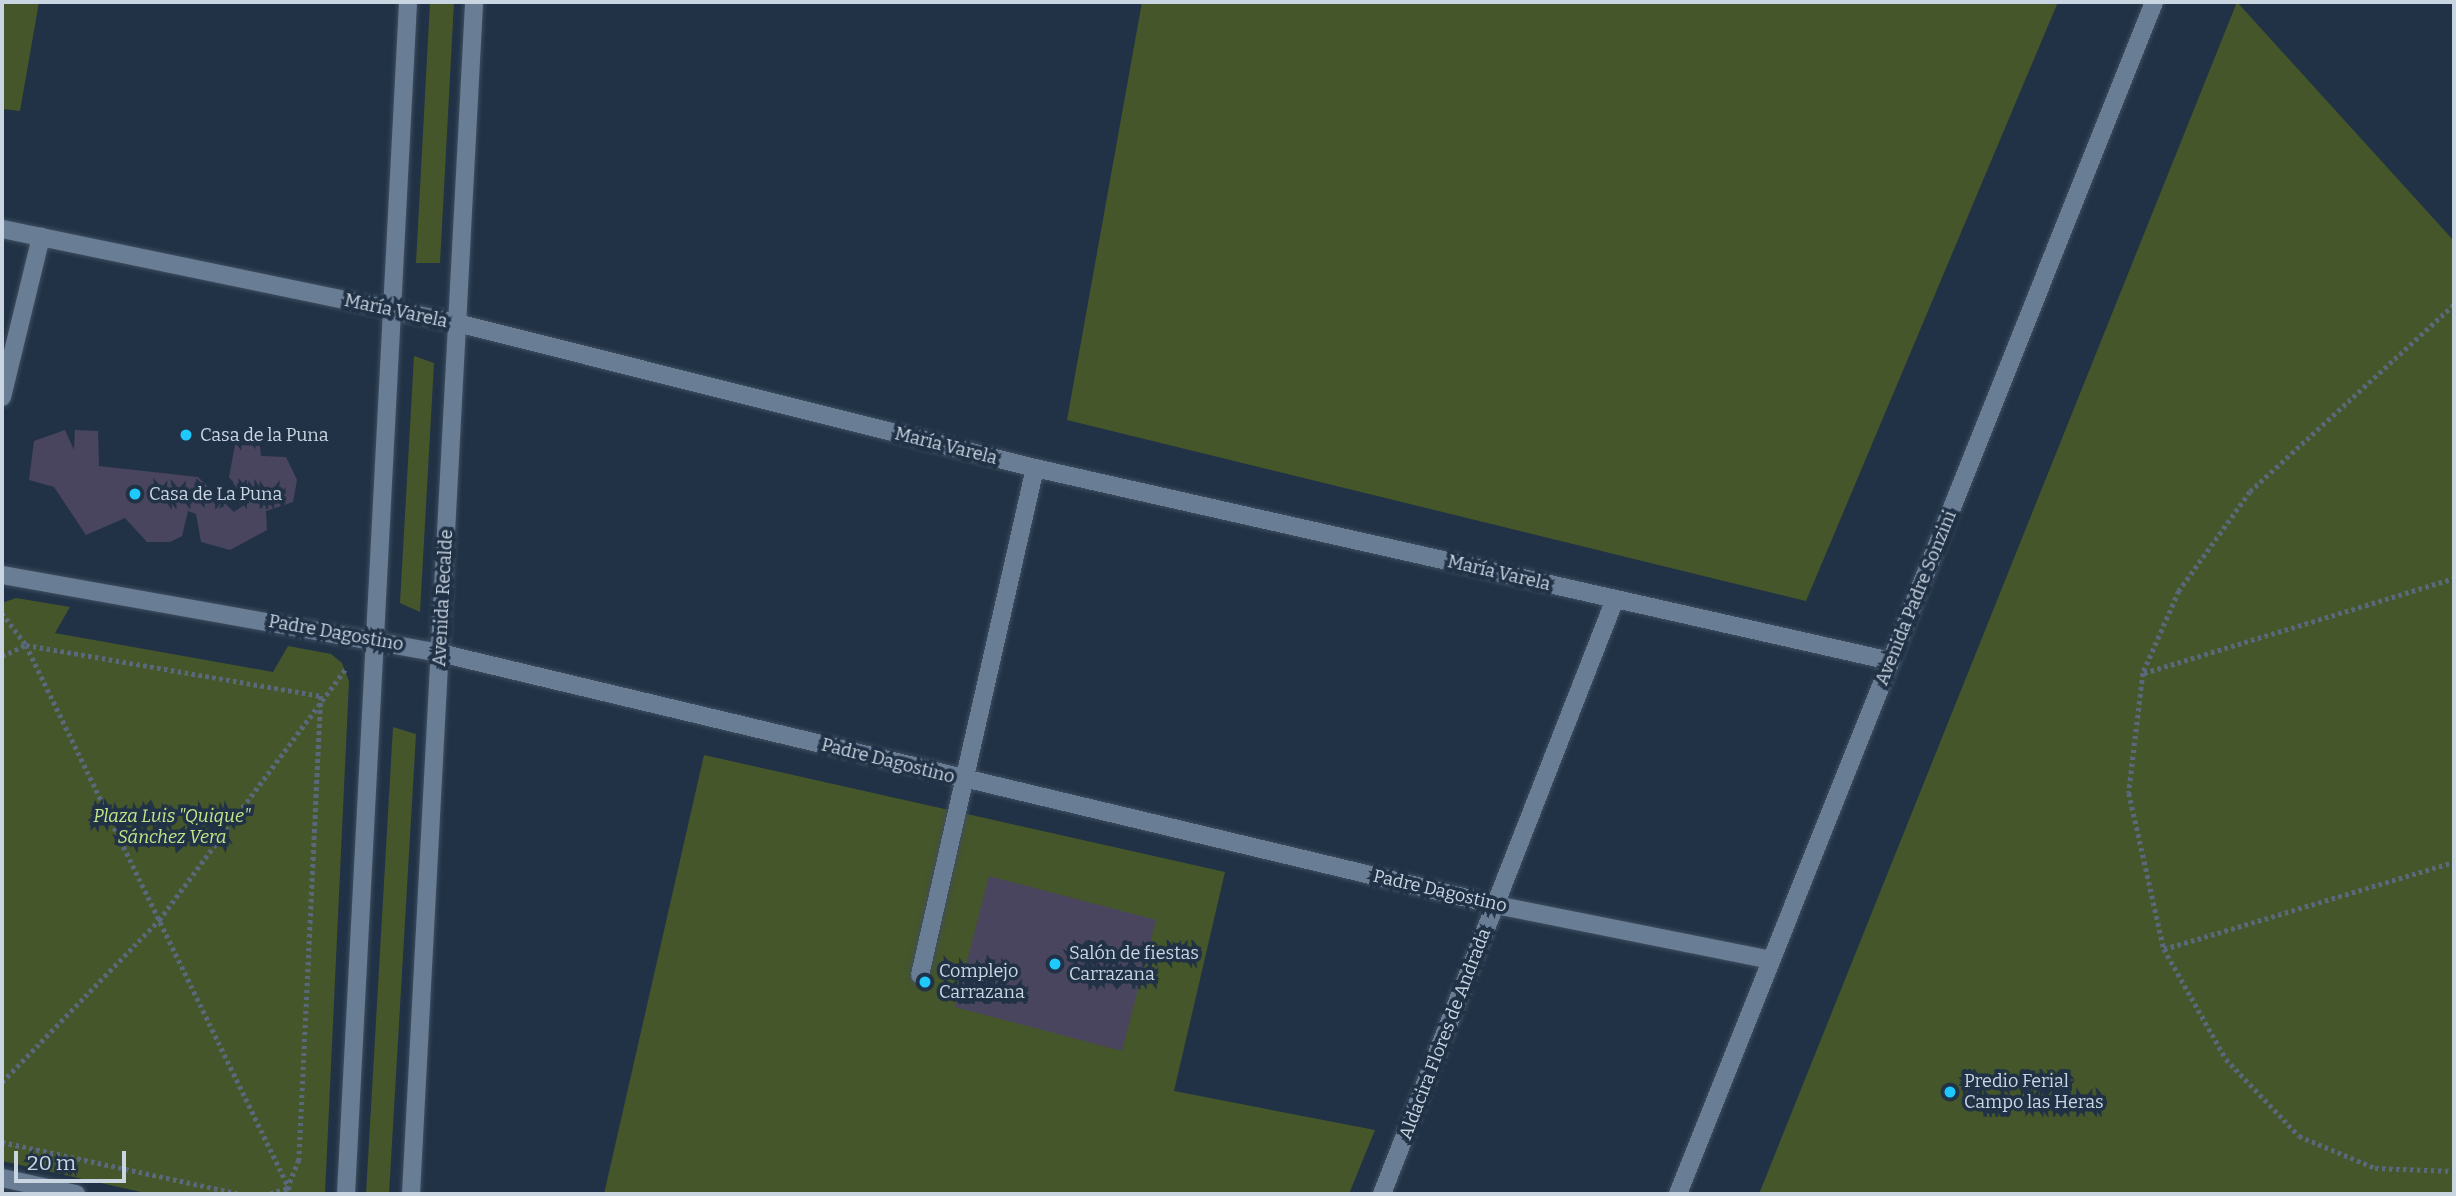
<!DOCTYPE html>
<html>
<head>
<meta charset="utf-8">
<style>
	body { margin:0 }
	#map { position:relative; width:2456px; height:1196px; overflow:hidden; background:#213246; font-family:Bitter,serif }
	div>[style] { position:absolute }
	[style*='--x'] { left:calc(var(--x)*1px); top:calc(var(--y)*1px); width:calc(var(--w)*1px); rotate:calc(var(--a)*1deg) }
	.green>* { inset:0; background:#45562a }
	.building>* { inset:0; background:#4a455f }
	.path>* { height:4.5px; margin-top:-2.25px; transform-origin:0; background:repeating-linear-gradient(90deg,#59687a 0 3.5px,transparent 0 7px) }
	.roads { filter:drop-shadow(0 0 2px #3f4e5f) drop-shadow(0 0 2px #3f4e5f) }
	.street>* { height:18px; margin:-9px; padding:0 9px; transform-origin:9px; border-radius:9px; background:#697d95 }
	.secondary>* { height:18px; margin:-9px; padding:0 9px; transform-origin:9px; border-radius:9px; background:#697d95 }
	.dots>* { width:19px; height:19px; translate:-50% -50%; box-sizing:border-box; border:4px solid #213246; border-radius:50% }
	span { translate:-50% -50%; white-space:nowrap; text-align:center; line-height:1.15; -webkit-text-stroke:7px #213246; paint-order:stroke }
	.street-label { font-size:18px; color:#cad5e2 }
	.poi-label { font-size:18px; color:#cad5e2 }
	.left { translate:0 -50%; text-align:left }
	.park-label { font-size:18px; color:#c2e788; font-style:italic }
	.frame { position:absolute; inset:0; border:4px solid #cad5e2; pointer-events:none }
	.scale { position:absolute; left:14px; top:1151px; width:112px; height:32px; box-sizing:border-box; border:4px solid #cad5e2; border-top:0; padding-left:9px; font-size:21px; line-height:24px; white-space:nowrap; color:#cad5e2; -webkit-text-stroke:5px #213246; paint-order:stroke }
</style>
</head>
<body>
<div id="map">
	<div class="green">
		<div style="clip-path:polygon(2px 2px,39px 2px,20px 111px,2px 109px)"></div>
		<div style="clip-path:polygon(430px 2px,454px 2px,440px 263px,416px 263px)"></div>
		<div style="clip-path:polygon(1142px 2px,2058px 2px,1806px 601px,1067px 420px)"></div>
		<div style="clip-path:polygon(2237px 2px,2454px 241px,2454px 1194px,1759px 1194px)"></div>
		<div style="clip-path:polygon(414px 356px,434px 363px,420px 612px,400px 603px)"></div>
		<div style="clip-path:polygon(16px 598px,70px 607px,55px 633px,273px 672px,288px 646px,331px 654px,342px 663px,349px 681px,325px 1194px,150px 1194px,2px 1161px,2px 603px)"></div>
		<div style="clip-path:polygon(393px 727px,416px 734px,389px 1194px,366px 1194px)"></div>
		<div style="clip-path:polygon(704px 755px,1225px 872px,1174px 1091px,1375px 1130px,1349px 1194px,604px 1194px)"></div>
	</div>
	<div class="building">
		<div style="clip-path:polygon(65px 430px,74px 450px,75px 430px,98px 431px,99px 466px,198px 477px,234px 512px,247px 503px,229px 477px,235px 445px,260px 446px,261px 456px,286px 457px,297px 480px,293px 502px,266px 511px,267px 530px,230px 550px,201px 542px,196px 514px,188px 511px,182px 536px,170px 542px,147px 542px,125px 518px,86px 535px,54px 487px,29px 480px,34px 441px)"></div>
		<div style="clip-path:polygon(989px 876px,1156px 920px,1122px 1051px,955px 1007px)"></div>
	</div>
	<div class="path">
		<div style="--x:2454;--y:305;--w:277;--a:137.5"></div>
		<div style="--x:2250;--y:492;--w:122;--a:125.6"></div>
		<div style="--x:2179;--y:591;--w:90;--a:113.7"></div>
		<div style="--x:2143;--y:673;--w:121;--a:96.7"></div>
		<div style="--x:2129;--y:793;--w:160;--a:77.4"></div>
		<div style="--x:2164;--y:949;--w:126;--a:60.6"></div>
		<div style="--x:2226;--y:1059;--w:106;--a:46.5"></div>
		<div style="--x:2299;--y:1136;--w:82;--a:22.8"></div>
		<div style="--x:2375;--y:1168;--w:79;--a:2.2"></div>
		<div style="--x:2;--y:613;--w:40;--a:53"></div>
		<div style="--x:26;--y:645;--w:610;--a:64.15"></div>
		<div style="--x:2;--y:656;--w:26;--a:-25"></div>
		<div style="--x:26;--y:645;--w:299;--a:9.8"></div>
		<div style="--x:321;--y:696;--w:465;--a:92.7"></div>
		<div style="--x:299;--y:1160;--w:31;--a:112"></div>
		<div style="--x:287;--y:1189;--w:17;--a:163"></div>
		<div style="--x:2144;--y:673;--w:324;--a:-17"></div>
		<div style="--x:2164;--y:949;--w:303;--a:-16.7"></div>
		<div style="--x:2;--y:1082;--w:226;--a:-45.9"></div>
		<div style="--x:159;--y:920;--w:312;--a:-53.4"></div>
		<div style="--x:2;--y:1142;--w:245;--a:12.3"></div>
	</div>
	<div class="roads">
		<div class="street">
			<div style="--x:2;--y:229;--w:465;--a:11.7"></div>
			<div style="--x:457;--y:323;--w:596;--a:14.08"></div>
			<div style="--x:1035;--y:468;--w:877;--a:12.71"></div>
			<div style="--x:2;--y:397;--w:165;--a:-76.3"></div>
			<div style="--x:2;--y:575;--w:445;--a:10.1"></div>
			<div style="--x:440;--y:653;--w:1086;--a:13.42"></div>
			<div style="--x:1496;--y:905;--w:280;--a:11.3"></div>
			<div style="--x:920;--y:975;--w:520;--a:-77.22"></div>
			<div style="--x:1382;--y:1194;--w:639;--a:-68.61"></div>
		</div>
		<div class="secondary">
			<div style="--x:2;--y:1178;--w:76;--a:12.2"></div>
			<div style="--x:346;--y:1194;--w:1194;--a:-87.02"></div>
			<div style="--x:411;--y:1194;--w:1194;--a:-86.97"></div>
			<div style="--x:1678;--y:1194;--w:1284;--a:-68.23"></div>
		</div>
	</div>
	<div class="dots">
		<div style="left:186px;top:435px;background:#1fc9fd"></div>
		<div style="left:135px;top:494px;background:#1fc9fd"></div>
		<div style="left:1055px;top:964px;background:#1fc9fd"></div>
		<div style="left:925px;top:982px;background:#1fc9fd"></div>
		<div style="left:1950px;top:1092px;background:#1fc9fd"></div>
	</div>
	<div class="street-label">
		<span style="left:396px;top:311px;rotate:12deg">María Varela</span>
		<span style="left:946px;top:446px;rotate:14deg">María Varela</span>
		<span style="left:1499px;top:573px;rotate:13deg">María Varela</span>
		<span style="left:443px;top:598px;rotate:-87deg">Avenida Recalde</span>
		<span style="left:1916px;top:598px;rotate:-68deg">Avenida Padre Sonzini</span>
		<span style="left:336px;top:633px;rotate:10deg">Padre Dagostino</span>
		<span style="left:888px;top:761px;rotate:14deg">Padre Dagostino</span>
		<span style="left:1440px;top:891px;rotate:13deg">Padre Dagostino</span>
		<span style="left:1445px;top:1034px;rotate:-69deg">Aldacira Flores de Andrada</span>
	</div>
	<div class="poi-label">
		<span class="left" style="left:200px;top:435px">Casa de la Puna</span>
		<span class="left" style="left:149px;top:494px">Casa de La Puna</span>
		<span class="left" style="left:1069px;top:964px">Salón de fiestas<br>Carrazana</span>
		<span class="left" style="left:939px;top:982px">Complejo<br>Carrazana</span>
		<span class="left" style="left:1964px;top:1092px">Predio Ferial<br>Campo las Heras</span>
	</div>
	<div class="park-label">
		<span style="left:172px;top:827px">Plaza Luis "Quique"<br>Sánchez Vera</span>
	</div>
	<div class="frame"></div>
	<div class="scale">20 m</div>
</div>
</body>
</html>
